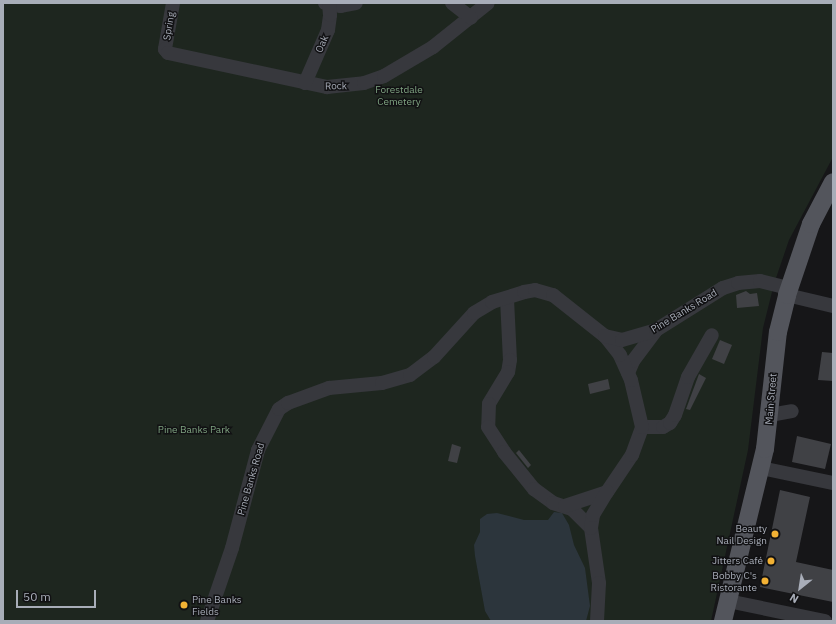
<!DOCTYPE html>
<html>
<head>
<meta charset="utf-8">
<style>
	body { margin:0 }
	#map { position:relative; width:836px; height:624px; overflow:hidden; background:#161618; font-family:"IBM Plex Sans",sans-serif }
	div>[style] { position:absolute }
	[style*='--x'] { left:calc(var(--x)*1px); top:calc(var(--y)*1px); width:calc(var(--w)*1px); rotate:calc(var(--a)*1deg) }
	.green>* { inset:0; background:#1e261f }
	.water>* { inset:0; background:#2c353c }
	.building>* { inset:0; background:#404145 }
	.minor>* { height:14px; margin:-7px; padding:0 7px; transform-origin:7px; border-radius:7px; background:#37383d }
	.major>* { height:18px; margin:-9px; padding:0 9px; transform-origin:9px; border-radius:9px; background:#53555c }
	.dots>* { width:11px; height:11px; translate:-50% -50%; box-sizing:border-box; border:2px solid #111113; border-radius:50% }
	span { translate:-50% -50%; white-space:nowrap; text-align:center; line-height:1.15; -webkit-text-stroke:3px #111113; paint-order:stroke }
	.street-label { font-size:10px; color:#a8adb8 }
	.park-label { font-size:10px; color:#7fa381 }
	.poi-label { font-size:10px; color:#a8adb8 }
	.right { translate:-100% -50%; text-align:right }
	.left { translate:0 -50%; text-align:left }
	.frame { position:absolute; inset:0; border:4px solid #a8adb8; pointer-events:none }
	.north { position:absolute; left:780px; top:568px; width:40px; height:40px; -webkit-text-stroke:3px #111113; paint-order:stroke; rotate:210deg; font-size:11px; font-weight:700; line-height:16px; text-align:center; color:#a8adb8 }
	.north::after { content:''; display:block; margin:auto; width:14px; height:18px; background:#a8adb8; clip-path:polygon(50% 0,100% 100%,50% 72%,0 100%) }
	.scale { position:absolute; left:16px; top:590px; width:80px; height:18px; box-sizing:border-box; border:2px solid #a8adb8; border-top:0; padding-left:5px; font-size:12px; line-height:14px; white-space:nowrap; color:#a8adb8; -webkit-text-stroke:3px #111113; paint-order:stroke }
</style>
</head>
<body>
<div id="map">
	<div class="green">
		<div style="clip-path:polygon(3px 3px,833px 3px,833px 157px,789px 240px,774px 284px,763px 328px,748px 450px,711px 621px,3px 621px)"></div>
	</div>
	<div class="water">
		<div style="clip-path:polygon(554px 512px,562px 513px,569px 525px,574px 545px,585px 568px,590px 606px,586px 621px,491px 621px,485px 611px,475px 556px,474px 545px,480px 532px,480px 519px,487px 514px,497px 513px,524px 520px,548px 520px)"></div>
	</div>
	<div class="building">
		<div style="clip-path:polygon(746px 291px,750px 294px,757px 293px,759px 306px,737px 308px,736px 295px)"></div>
		<div style="clip-path:polygon(720px 340px,732px 345px,724px 364px,712px 359px)"></div>
		<div style="clip-path:polygon(822px 352px,833px 353px,833px 381px,818px 380px)"></div>
		<div style="clip-path:polygon(699px 374px,706px 378px,690px 410px,686px 409px)"></div>
		<div style="clip-path:polygon(608px 379px,610px 389px,590px 394px,588px 384px)"></div>
		<div style="clip-path:polygon(797px 436px,831px 444px,825px 469px,792px 462px)"></div>
		<div style="clip-path:polygon(452px 444px,461px 447px,457px 463px,448px 461px)"></div>
		<div style="clip-path:polygon(519px 450px,531px 465px,528px 468px,516px 453px)"></div>
		<div style="clip-path:polygon(780px 490px,810px 497px,796px 562px,833px 570px,833px 602px,760px 587px)"></div>
	</div>
	<div class="minor">
		<div style="--x:173;--y:3;--w:47;--a:99.9"></div>
		<div style="--x:165;--y:49;--w:5;--a:53"></div>
		<div style="--x:168;--y:53;--w:163;--a:12.1"></div>
		<div style="--x:327;--y:87;--w:37;--a:-6"></div>
		<div style="--x:364;--y:83;--w:21;--a:-19"></div>
		<div style="--x:384;--y:76;--w:57;--a:-30.6"></div>
		<div style="--x:433;--y:47;--w:70;--a:-38.7"></div>
		<div style="--x:325;--y:3;--w:16;--a:11"></div>
		<div style="--x:341;--y:6;--w:15;--a:-11"></div>
		<div style="--x:452;--y:3;--w:24;--a:38"></div>
		<div style="--x:305;--y:83;--w:58;--a:-66.5"></div>
		<div style="--x:328;--y:30;--w:15;--a:-82"></div>
		<div style="--x:330;--y:15;--w:12;--a:-95"></div>
		<div style="--x:787;--y:295;--w:47;--a:13.4"></div>
		<div style="--x:507;--y:299;--w:61;--a:87.2"></div>
		<div style="--x:510;--y:360;--w:12;--a:99"></div>
		<div style="--x:508;--y:372;--w:37;--a:121"></div>
		<div style="--x:489;--y:404;--w:23;--a:92"></div>
		<div style="--x:488;--y:427;--w:30;--a:57"></div>
		<div style="--x:504;--y:452;--w:48;--a:51"></div>
		<div style="--x:534;--y:489;--w:24;--a:36"></div>
		<div style="--x:553;--y:503;--w:20;--a:18"></div>
		<div style="--x:572;--y:509;--w:27;--a:45"></div>
		<div style="--x:591;--y:528;--w:56;--a:81.7"></div>
		<div style="--x:599;--y:583;--w:38;--a:93"></div>
		<div style="--x:628;--y:373;--w:13;--a:-67"></div>
		<div style="--x:633;--y:361;--w:38;--a:-53"></div>
		<div style="--x:770;--y:415;--w:22;--a:-10"></div>
		<div style="--x:642;--y:427;--w:21;--a:0"></div>
		<div style="--x:663;--y:427;--w:8;--a:-30"></div>
		<div style="--x:670;--y:423;--w:9;--a:-58"></div>
		<div style="--x:675;--y:415;--w:40;--a:-71.1"></div>
		<div style="--x:688;--y:377;--w:48;--a:-60.3"></div>
		<div style="--x:761;--y:468;--w:74;--a:11.8"></div>
		<div style="--x:565;--y:506;--w:44;--a:-18.4"></div>
		<div style="--x:607;--y:492;--w:45;--a:-56"></div>
		<div style="--x:632;--y:455;--w:30;--a:-70"></div>
		<div style="--x:642;--y:427;--w:48;--a:-103.2"></div>
		<div style="--x:631;--y:380;--w:27;--a:-114"></div>
		<div style="--x:620;--y:355;--w:24;--a:-128"></div>
		<div style="--x:591;--y:528;--w:13;--a:-81"></div>
		<div style="--x:593;--y:515;--w:27;--a:-59"></div>
		<div style="--x:728;--y:601;--w:99;--a:11.7"></div>
		<div style="--x:207;--y:621;--w:77;--a:-71.1"></div>
		<div style="--x:232;--y:548;--w:101;--a:-75.1"></div>
		<div style="--x:258;--y:450;--w:46;--a:-62.9"></div>
		<div style="--x:279;--y:409;--w:11;--a:-34"></div>
		<div style="--x:288;--y:403;--w:44;--a:-20.1"></div>
		<div style="--x:329;--y:388;--w:53;--a:-5.4"></div>
		<div style="--x:382;--y:383;--w:29;--a:-16"></div>
		<div style="--x:410;--y:375;--w:30;--a:-37"></div>
		<div style="--x:434;--y:357;--w:59;--a:-47.7"></div>
		<div style="--x:474;--y:313;--w:21;--a:-31"></div>
		<div style="--x:492;--y:302;--w:34;--a:-17"></div>
		<div style="--x:524;--y:292;--w:11;--a:-10"></div>
		<div style="--x:535;--y:290;--w:19;--a:16"></div>
		<div style="--x:553;--y:295;--w:66;--a:38.3"></div>
		<div style="--x:605;--y:336;--w:17;--a:13"></div>
		<div style="--x:622;--y:340;--w:35;--a:-16"></div>
		<div style="--x:656;--y:330;--w:79;--a:-32.1"></div>
		<div style="--x:723;--y:288;--w:16;--a:-18"></div>
		<div style="--x:738;--y:283;--w:22;--a:-5"></div>
		<div style="--x:760;--y:281;--w:29;--a:14"></div>
	</div>
	<div class="major">
		<div style="--x:723;--y:621;--w:177;--a:-76.3"></div>
		<div style="--x:765;--y:449;--w:118;--a:-83.7"></div>
		<div style="--x:778;--y:332;--w:38;--a:-76"></div>
		<div style="--x:787;--y:295;--w:75;--a:-71.3"></div>
		<div style="--x:811;--y:224;--w:47;--a:-62.4"></div>
	</div>
	<div class="dots">
		<div style="left:775px;top:534px;background:#f2b134"></div>
		<div style="left:771px;top:561px;background:#f2b134"></div>
		<div style="left:765px;top:581px;background:#f2b134"></div>
		<div style="left:184px;top:605px;background:#f2b134"></div>
	</div>
	<div class="street-label">
		<span style="left:169px;top:26px;rotate:-81deg">Spring</span>
		<span style="left:322px;top:44px;rotate:-67deg">Oak</span>
		<span style="left:336px;top:86px;rotate:-1deg">Rock</span>
		<span style="left:684px;top:311px;rotate:-31deg">Pine Banks Road</span>
		<span style="left:771px;top:399px;rotate:-85deg">Main Street</span>
		<span style="left:251px;top:479px;rotate:-74deg">Pine Banks Road</span>
	</div>
	<div class="park-label">
		<span style="left:399px;top:95px">Forestdale<br>Cemetery</span>
		<span style="left:194px;top:430px">Pine Banks Park</span>
	</div>
	<div class="poi-label">
		<span class="right" style="left:767px;top:534px">Beauty<br>Nail Design</span>
		<span class="right" style="left:763px;top:561px">Jitters Café</span>
		<span class="right" style="left:757px;top:581px">Bobby C's<br>Ristorante</span>
		<span class="left" style="left:192px;top:605px">Pine Banks<br>Fields</span>
	</div>
	<div class="frame"></div>
	<div class="north">N</div>
	<div class="scale">50 m</div>
</div>
</body>
</html>
